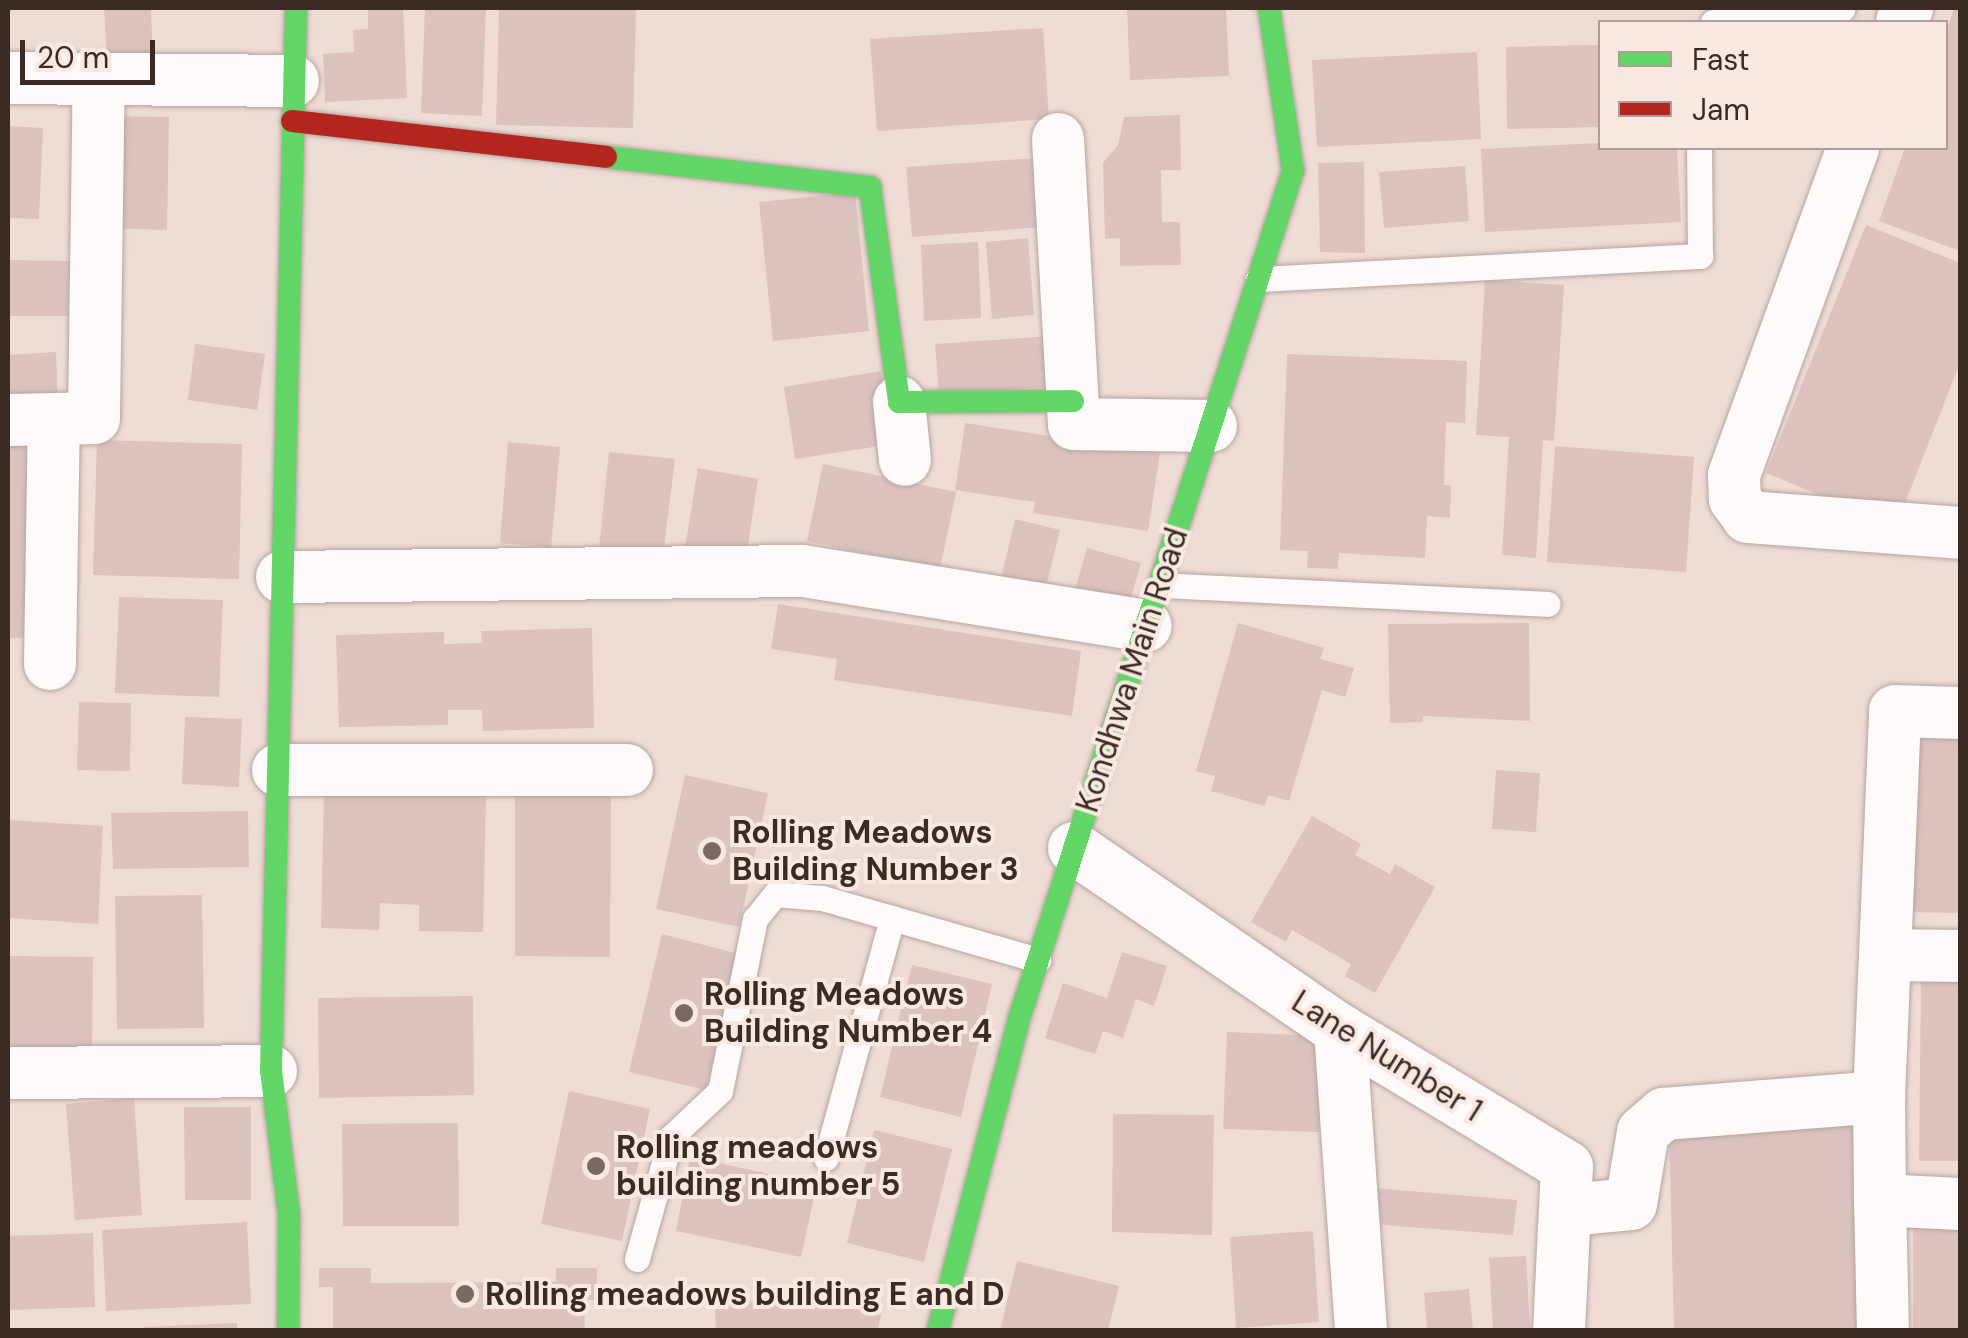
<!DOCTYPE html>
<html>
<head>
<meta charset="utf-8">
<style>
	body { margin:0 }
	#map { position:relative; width:1968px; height:1338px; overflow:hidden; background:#efdcd5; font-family:"DM Sans",sans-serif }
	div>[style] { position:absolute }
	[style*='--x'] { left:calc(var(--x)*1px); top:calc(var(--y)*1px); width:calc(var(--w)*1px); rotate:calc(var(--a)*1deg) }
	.building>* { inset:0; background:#dcc3bf }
	.roads { filter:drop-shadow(0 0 2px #b5a49f) drop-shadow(0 0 2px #b5a49f) }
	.lane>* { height:25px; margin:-12.5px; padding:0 12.5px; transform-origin:12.5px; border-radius:12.5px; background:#fdfaf9 }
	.street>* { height:52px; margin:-26px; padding:0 26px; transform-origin:26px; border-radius:26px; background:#fdfaf9 }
	.fast>* { height:22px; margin:-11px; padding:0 11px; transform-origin:11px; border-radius:11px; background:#63d668 }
	.jam>* { height:22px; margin:-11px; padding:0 11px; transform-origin:11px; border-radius:11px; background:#b3261e }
	.dots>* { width:28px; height:28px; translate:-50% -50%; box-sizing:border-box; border:5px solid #fae9e2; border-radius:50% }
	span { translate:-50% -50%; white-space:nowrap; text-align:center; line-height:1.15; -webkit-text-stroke:8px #fae9e2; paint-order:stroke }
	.street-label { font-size:32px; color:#3b2b25 }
	.poi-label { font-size:32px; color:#3b2b25; font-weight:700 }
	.left { translate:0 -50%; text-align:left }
	.frame { position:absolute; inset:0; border:10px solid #3b2b25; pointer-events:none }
	.legend { position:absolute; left:1598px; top:20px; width:350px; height:130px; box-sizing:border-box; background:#fae9e2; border:2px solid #ae9d96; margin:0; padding:12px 18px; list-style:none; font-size:30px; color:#3b2b25 }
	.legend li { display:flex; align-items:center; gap:20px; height:50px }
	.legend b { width:50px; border:2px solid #ae9d96 }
	.scale { position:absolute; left:20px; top:40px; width:135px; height:45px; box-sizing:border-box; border:5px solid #3b2b25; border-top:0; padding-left:12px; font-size:30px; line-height:35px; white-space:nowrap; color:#3b2b25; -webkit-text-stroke:8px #fae9e2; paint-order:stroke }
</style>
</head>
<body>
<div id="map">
	<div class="building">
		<div style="clip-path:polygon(104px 8px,151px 8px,153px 63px,107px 65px)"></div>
		<div style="clip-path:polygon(368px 8px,403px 8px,407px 98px,325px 102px,323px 54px,354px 52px,353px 30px,368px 29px)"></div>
		<div style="clip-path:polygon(425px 8px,486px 8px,482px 116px,421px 113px)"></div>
		<div style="clip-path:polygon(499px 8px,636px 8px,633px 128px,496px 125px)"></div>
		<div style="clip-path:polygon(1127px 8px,1226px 8px,1229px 76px,1130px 80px)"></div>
		<div style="clip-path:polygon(1954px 8px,1960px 8px,1960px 251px,1879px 221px,1905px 148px,1946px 148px,1946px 33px)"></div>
		<div style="clip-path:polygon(1043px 28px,1049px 119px,877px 131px,870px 39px)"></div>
		<div style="clip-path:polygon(1600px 45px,1600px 127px,1507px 129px,1506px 47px)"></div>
		<div style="clip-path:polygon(1477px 52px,1481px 139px,1317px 147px,1312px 60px)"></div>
		<div style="clip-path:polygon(1180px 115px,1181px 170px,1161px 170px,1162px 222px,1180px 222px,1181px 265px,1120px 266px,1120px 238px,1105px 239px,1103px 163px,1118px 145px,1124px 117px)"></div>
		<div style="clip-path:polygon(108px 116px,169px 117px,167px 230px,106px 228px)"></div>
		<div style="clip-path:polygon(8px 126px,43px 128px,39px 219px,8px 218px)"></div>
		<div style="clip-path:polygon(1600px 143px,1677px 148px,1681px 222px,1485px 232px,1481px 149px)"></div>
		<div style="clip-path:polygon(1051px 157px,1056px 226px,912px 237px,906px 167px)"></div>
		<div style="clip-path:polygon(1364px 162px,1365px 253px,1320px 252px,1318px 163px)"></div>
		<div style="clip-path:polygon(1465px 166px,1469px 221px,1384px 228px,1379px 172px)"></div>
		<div style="clip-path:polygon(855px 192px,869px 331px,773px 341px,759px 202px)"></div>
		<div style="clip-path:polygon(1866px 225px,1960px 263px,1960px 363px,1896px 526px,1766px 473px)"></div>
		<div style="clip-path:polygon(1028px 238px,1034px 315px,992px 319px,986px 242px)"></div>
		<div style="clip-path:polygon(978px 242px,981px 318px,924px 321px,921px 245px)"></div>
		<div style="clip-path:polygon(8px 260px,69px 261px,68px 316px,8px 316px)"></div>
		<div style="clip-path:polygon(1485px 280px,1564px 285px,1554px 441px,1543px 440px,1536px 558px,1502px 555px,1509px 437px,1476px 435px)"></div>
		<div style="clip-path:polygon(1051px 336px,1054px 386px,939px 395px,935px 344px)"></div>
		<div style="clip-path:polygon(195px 344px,265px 354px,257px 410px,188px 400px)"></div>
		<div style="clip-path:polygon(56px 352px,58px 402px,8px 404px,8px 355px)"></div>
		<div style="clip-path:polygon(1287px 354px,1467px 361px,1465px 423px,1446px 422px,1444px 485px,1451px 485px,1450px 518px,1427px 516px,1425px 558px,1339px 553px,1338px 569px,1307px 568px,1308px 551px,1280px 550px)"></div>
		<div style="clip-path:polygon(881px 371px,893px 444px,795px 459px,784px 387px)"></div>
		<div style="clip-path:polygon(965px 423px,1160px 453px,1148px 531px,1033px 513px,1035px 502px,955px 490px)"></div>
		<div style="clip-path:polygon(8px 432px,51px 432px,48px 638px,8px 638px)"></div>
		<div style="clip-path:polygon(97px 440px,242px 444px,239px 579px,93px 575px)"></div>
		<div style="clip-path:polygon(508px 442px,560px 447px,551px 548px,500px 543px)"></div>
		<div style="clip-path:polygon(1555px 446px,1694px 457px,1686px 572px,1547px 562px)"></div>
		<div style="clip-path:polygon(609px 452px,675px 459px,663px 556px,599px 548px)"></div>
		<div style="clip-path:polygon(823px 464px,956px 492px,940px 569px,807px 541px)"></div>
		<div style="clip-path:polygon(698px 468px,758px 479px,746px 558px,685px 548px)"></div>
		<div style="clip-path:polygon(1015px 519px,1060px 530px,1043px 599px,999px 588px)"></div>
		<div style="clip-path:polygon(1087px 548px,1141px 563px,1127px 612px,1073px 597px)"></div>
		<div style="clip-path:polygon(119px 597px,223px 600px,219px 697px,115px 693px)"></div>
		<div style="clip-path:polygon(778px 604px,1081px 651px,1072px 716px,834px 680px,837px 659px,771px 649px)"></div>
		<div style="clip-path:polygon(1238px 623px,1324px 648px,1320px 659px,1354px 668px,1345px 697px,1322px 690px,1289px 801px,1268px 795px,1265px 806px,1211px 791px,1215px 776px,1196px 771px)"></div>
		<div style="clip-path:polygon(1529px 623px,1530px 721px,1423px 716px,1423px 722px,1390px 723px,1388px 624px)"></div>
		<div style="clip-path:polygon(592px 628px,594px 728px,483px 731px,482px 710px,448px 710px,448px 725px,339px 727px,336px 635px,444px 632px,444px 644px,482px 643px,481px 631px)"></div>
		<div style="clip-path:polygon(79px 702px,131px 703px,130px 771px,77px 770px)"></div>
		<div style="clip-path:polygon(185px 717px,242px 719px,239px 787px,182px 784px)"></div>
		<div style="clip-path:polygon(1911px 729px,1960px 731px,1960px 913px,1905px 912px)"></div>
		<div style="clip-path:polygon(1496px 770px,1540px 773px,1536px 832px,1492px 829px)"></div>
		<div style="clip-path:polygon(685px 775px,768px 793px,739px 927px,656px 909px)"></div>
		<div style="clip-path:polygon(324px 791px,486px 795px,483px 932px,419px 931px,419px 905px,380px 903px,379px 930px,321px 928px)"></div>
		<div style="clip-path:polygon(515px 794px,611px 795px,610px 957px,515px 956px)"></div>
		<div style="clip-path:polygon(248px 811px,249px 867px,113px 869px,111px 813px)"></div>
		<div style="clip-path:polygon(1312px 816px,1361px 844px,1355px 855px,1390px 874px,1395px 864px,1435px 887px,1375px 993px,1345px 976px,1351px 964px,1292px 930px,1286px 942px,1251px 922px)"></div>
		<div style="clip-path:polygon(8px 820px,103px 826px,98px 924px,8px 918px)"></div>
		<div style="clip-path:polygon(202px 895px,204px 1028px,117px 1029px,115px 896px)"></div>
		<div style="clip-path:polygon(662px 934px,739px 954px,706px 1090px,629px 1072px)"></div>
		<div style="clip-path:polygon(1122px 952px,1167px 966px,1154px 1006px,1136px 999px,1123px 1038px,1103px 1031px,1095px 1054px,1045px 1038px,1063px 983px,1107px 998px)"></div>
		<div style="clip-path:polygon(8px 956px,93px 957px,92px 1053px,8px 1051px)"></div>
		<div style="clip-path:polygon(912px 965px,992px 984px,961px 1117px,880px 1097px)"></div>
		<div style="clip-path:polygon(1921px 979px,1960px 980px,1960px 1161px,1919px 1161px)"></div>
		<div style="clip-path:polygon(473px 996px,474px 1095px,319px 1098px,318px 998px)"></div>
		<div style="clip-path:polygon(1227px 1032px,1323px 1036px,1319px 1132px,1223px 1129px)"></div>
		<div style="clip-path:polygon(569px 1091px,650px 1109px,622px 1241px,541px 1224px)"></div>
		<div style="clip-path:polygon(134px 1098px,142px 1215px,75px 1220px,66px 1104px)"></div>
		<div style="clip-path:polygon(184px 1107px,251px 1107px,251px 1200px,185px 1200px)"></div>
		<div style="clip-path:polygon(1113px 1114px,1214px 1115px,1212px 1235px,1112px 1232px)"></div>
		<div style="clip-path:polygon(1854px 1121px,1859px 1330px,1674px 1330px,1669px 1125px)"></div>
		<div style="clip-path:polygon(458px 1123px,459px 1226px,343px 1226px,342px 1124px)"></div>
		<div style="clip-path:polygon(874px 1130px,952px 1149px,924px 1262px,847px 1243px)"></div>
		<div style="clip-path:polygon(690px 1157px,817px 1184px,801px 1257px,676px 1231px)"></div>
		<div style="clip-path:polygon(1362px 1187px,1517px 1200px,1513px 1235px,1359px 1223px)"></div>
		<div style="clip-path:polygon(1913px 1221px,1960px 1222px,1960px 1330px,1913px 1330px)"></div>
		<div style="clip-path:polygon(247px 1222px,251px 1304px,106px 1311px,102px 1230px)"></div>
		<div style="clip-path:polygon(1313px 1231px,1319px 1322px,1236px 1328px,1230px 1237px)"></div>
		<div style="clip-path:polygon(93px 1233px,95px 1307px,8px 1310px,8px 1236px)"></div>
		<div style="clip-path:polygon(1526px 1256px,1530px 1330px,1493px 1330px,1489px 1258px)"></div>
		<div style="clip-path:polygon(1017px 1261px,1119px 1286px,1108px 1330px,1000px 1330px)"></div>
		<div style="clip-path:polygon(319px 1268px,371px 1268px,371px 1283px,556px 1282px,556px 1268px,597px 1268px,597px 1300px,584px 1300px,585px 1330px,333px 1330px,333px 1287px,319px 1287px)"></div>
		<div style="clip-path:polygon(1469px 1289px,1473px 1330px,1427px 1330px,1424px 1293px)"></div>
		<div style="clip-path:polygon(803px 1296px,881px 1315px,878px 1330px,716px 1330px,715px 1305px)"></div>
		<div style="clip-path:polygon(237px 1323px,237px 1330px,145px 1330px,144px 1327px)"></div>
	</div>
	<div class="roads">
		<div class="lane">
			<div style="--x:1713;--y:22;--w:130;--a:-5.8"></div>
			<div style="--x:1258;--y:279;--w:443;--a:-3"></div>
			<div style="--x:1700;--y:256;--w:108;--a:-90.5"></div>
			<div style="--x:1160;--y:585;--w:388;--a:2.8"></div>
			<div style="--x:826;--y:1158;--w:249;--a:-74.6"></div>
			<div style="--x:637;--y:1259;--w:127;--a:-74.4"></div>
			<div style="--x:671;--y:1137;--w:67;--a:-43.2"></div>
			<div style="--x:720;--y:1091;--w:176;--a:-78.5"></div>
			<div style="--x:755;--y:919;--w:32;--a:-51"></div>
			<div style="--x:775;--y:894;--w:47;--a:4.9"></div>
			<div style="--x:822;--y:898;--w:225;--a:16"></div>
		</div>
		<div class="street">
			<div style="--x:1902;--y:22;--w:15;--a:-70"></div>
			<div style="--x:8;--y:78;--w:285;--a:0.6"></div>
			<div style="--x:1058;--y:139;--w:285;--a:86.8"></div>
			<div style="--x:1074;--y:424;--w:137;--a:0.8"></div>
			<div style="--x:1853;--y:148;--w:348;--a:110"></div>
			<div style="--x:1734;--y:475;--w:24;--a:88"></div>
			<div style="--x:1735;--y:499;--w:22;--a:54"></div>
			<div style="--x:1748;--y:517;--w:213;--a:4.3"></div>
			<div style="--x:899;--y:402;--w:58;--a:84.1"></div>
			<div style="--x:8;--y:420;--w:86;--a:-1.3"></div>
			<div style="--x:94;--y:418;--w:340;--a:-89.2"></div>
			<div style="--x:282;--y:577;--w:521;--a:-0.66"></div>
			<div style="--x:803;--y:571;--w:347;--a:9.1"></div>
			<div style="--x:50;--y:664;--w:245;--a:-89.1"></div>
			<div style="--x:278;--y:770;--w:349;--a:0"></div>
			<div style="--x:1074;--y:848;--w:322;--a:34.4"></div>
			<div style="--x:1340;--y:1030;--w:265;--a:31.1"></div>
			<div style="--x:1567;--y:1167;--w:163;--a:92.8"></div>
			<div style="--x:1889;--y:955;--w:71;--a:0.8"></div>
			<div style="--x:1340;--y:1030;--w:301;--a:86"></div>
			<div style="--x:8;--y:1073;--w:263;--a:-0.4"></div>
			<div style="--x:1879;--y:1097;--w:103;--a:89.4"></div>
			<div style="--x:1880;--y:1200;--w:80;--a:2.9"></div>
			<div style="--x:1880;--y:1200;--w:130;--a:88.7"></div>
			<div style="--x:1568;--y:1210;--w:63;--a:-5.4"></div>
			<div style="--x:1631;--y:1204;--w:73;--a:-80.5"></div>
			<div style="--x:1643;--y:1132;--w:28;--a:-41"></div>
			<div style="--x:1664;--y:1114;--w:216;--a:-4.5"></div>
			<div style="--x:1879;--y:1097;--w:386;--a:-87.6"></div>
			<div style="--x:1895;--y:711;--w:65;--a:1.8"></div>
		</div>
		<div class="fast">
			<div style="--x:606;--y:157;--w:266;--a:6.5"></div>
			<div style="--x:870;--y:187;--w:217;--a:82.3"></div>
			<div style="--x:899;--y:402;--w:174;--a:-0.3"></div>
			<div style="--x:288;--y:1330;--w:115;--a:-89.5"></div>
			<div style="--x:289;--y:1215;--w:145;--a:-97.1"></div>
			<div style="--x:271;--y:1071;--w:1063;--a:-88.65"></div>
			<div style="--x:938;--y:1330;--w:325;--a:-75.4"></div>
			<div style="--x:1020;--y:1016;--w:888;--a:-72.1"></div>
			<div style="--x:1293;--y:171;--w:165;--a:-98.4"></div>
		</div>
		<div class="jam">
			<div style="--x:292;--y:121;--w:316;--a:6.5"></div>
		</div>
	</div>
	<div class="dots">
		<div style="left:712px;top:851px;background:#7a6963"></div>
		<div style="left:684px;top:1013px;background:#7a6963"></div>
		<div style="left:596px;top:1166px;background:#7a6963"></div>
		<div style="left:465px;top:1294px;background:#7a6963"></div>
	</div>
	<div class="street-label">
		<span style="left:1132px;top:670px;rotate:-72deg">Kondhwa Main Road</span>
		<span style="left:1387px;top:1056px;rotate:32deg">Lane Number 1</span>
	</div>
	<div class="poi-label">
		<span class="left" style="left:732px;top:851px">Rolling Meadows<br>Building Number 3</span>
		<span class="left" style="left:704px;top:1013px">Rolling Meadows<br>Building Number 4</span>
		<span class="left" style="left:616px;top:1166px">Rolling meadows<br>building number 5</span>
		<span class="left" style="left:485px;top:1294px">Rolling meadows building E and D</span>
	</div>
	<div class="frame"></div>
	<ul class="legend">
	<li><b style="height:12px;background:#63d668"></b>Fast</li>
	<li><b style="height:12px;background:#b3261e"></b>Jam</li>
	</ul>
	<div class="scale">20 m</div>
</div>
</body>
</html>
